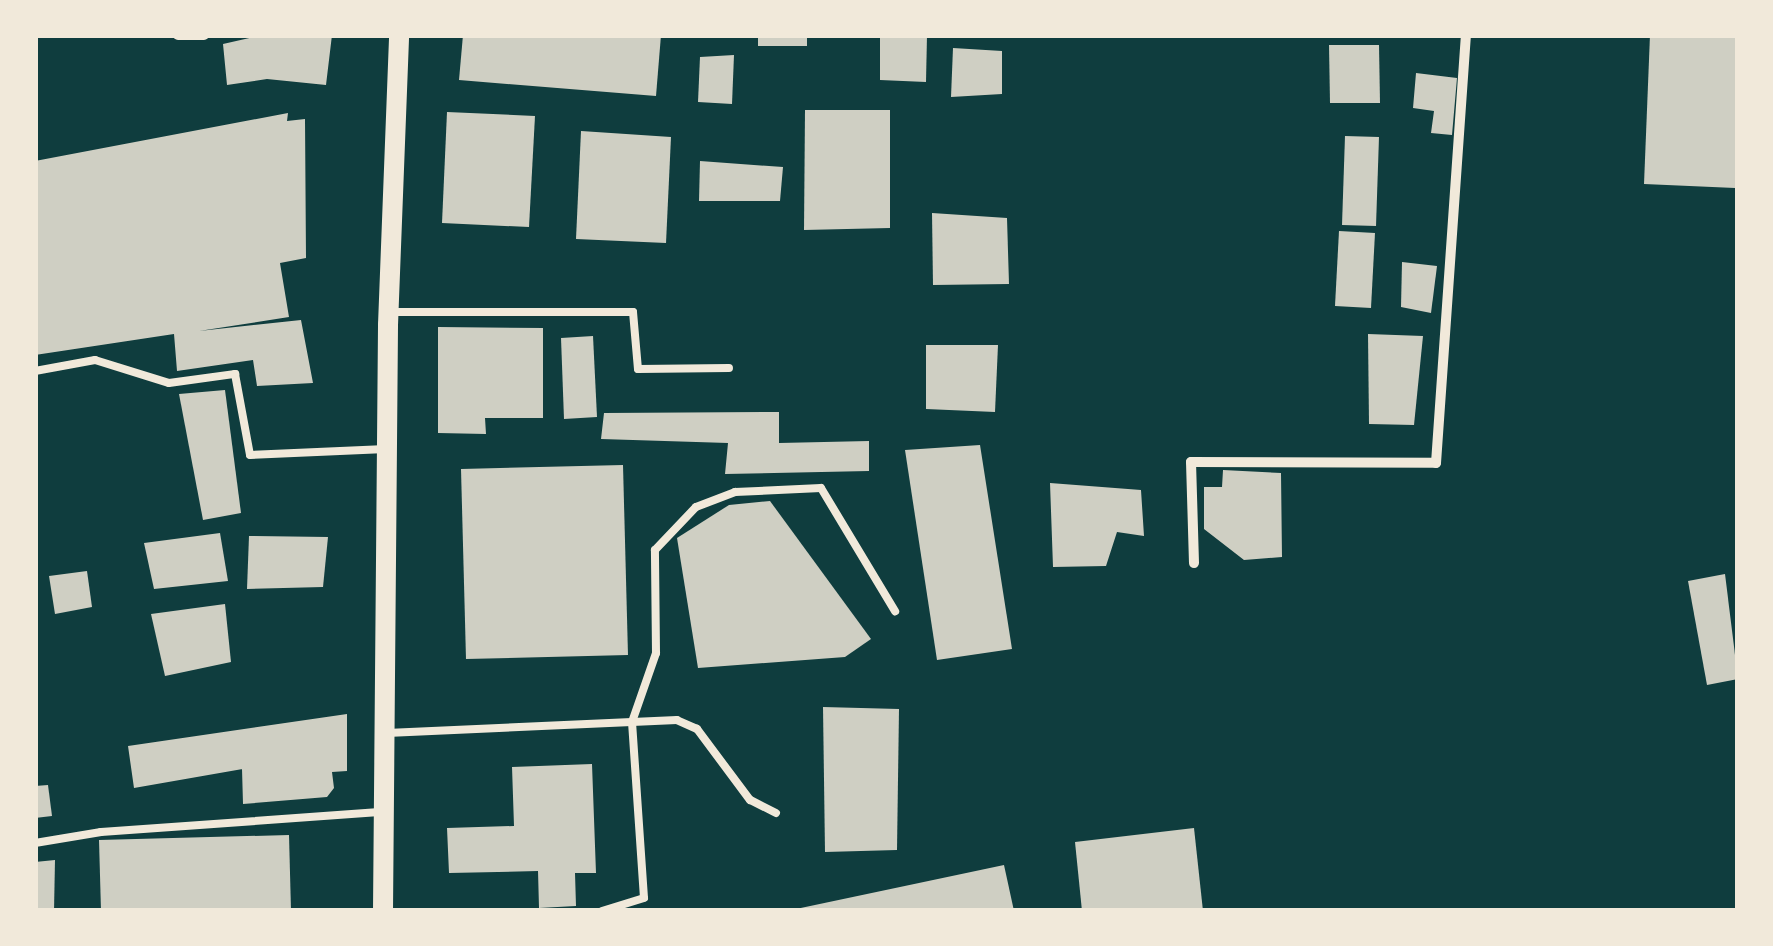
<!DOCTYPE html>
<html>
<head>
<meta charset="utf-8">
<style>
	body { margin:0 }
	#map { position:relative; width:1773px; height:946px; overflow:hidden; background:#0f3d3e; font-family:"Archivo Narrow",sans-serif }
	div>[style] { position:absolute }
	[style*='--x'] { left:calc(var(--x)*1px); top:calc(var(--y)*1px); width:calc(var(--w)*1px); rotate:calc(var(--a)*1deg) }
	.building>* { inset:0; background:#cfcfc3 }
	.service>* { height:8px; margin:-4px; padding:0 4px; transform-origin:4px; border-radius:4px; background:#f1e9da }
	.minor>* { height:10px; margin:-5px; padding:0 5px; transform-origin:5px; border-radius:5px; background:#f1e9da }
	.secondary>* { height:20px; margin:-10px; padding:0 10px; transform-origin:10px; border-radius:10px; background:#f1e9da }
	span { translate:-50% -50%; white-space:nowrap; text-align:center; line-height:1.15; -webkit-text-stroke:8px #f1e9da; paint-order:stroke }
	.frame { position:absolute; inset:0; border:38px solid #f1e9da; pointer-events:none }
</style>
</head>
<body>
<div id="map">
	<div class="building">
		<div style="clip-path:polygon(263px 35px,332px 35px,326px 85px,267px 79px,227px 85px,223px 44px)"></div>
		<div style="clip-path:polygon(463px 35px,661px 35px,656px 96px,459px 80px)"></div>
		<div style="clip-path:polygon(758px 35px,807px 35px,807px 46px,758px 46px)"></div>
		<div style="clip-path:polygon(880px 35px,927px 35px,926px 82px,880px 80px)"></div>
		<div style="clip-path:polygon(1650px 35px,1738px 35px,1735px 188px,1644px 184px)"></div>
		<div style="clip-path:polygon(1329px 45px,1379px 45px,1380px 103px,1330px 103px)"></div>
		<div style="clip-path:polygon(953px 48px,1002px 51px,1002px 94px,951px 97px)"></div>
		<div style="clip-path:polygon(734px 55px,732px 104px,698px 102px,700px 57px)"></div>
		<div style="clip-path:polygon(1416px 73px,1457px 78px,1452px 135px,1431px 133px,1434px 111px,1413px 108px)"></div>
		<div style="clip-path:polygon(805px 110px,890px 110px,890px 228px,804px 230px)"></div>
		<div style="clip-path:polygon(447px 112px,535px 116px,529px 227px,442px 223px)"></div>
		<div style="clip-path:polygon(288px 113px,287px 121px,305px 119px,306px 258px,280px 263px,289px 317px,199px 331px,301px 320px,313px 383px,257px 386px,253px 360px,177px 371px,174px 334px,35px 355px,35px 161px)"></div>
		<div style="clip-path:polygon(581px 131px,671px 137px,666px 243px,576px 239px)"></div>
		<div style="clip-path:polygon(1345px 136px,1379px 137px,1376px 226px,1342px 225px)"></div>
		<div style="clip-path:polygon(700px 161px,783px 167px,780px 201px,699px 201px)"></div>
		<div style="clip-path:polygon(932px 213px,1007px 218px,1009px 284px,933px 285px)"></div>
		<div style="clip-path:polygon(1339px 231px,1375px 233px,1371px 308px,1335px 306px)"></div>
		<div style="clip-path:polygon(1402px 262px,1437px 266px,1431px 313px,1401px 307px)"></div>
		<div style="clip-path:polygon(438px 327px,543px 328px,543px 418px,485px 418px,486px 434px,438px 433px)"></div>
		<div style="clip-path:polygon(1368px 334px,1423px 336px,1414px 425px,1369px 424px)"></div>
		<div style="clip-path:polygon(593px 336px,597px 417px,564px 419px,561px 338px)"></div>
		<div style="clip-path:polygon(926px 345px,998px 345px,995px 412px,926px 409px)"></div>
		<div style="clip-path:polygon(225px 390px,241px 513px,203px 520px,179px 394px)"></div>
		<div style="clip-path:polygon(779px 412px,779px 443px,869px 441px,869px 471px,725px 474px,728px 443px,601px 439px,604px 413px)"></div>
		<div style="clip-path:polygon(980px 445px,1012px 649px,937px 660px,905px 450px)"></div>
		<div style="clip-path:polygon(623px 465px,628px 655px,466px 659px,461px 469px)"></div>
		<div style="clip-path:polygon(1223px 470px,1281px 473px,1282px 557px,1244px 560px,1204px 529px,1204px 487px,1222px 487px)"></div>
		<div style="clip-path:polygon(1050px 483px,1141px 490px,1144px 536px,1117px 532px,1106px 566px,1053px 567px)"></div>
		<div style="clip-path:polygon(770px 501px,871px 639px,845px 657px,698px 668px,677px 538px,729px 505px)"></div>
		<div style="clip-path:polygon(220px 533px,228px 581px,154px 589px,144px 543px)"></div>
		<div style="clip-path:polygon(249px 536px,328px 537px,323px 587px,247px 589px)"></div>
		<div style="clip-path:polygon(87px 571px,92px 607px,55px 614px,49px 576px)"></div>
		<div style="clip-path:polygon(1725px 574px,1738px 679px,1707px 685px,1688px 581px)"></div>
		<div style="clip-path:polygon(225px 604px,231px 662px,165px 676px,151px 614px)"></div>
		<div style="clip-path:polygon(823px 707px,899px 709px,897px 850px,825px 852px)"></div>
		<div style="clip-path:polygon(347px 714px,347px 771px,332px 772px,334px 788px,327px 797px,243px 804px,242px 769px,254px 767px,134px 788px,128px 746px)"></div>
		<div style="clip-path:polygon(592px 764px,596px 873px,575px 873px,576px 906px,539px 908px,538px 871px,449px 873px,447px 828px,514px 826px,512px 767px)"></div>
		<div style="clip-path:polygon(48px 785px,52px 816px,35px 818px,35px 786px)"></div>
		<div style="clip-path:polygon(1194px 828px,1203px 911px,1082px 911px,1075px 842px)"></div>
		<div style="clip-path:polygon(289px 835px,291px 911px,101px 911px,99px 840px)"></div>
		<div style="clip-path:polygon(55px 860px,54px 911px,35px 911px,35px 862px)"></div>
		<div style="clip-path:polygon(1004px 865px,1014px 911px,796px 911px,796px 909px)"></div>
	</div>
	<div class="service">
		<div style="--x:393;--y:312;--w:240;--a:0"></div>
		<div style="--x:633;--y:312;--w:57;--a:85"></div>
		<div style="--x:638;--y:369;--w:91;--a:-0.6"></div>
		<div style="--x:35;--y:371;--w:61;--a:-10.4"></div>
		<div style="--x:95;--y:360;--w:77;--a:17.3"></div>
		<div style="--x:169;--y:383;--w:67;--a:-7.8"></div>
		<div style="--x:235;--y:374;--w:82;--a:79.5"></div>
		<div style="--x:250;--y:455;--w:136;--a:-2.5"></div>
		<div style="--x:387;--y:733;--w:245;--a:-2.6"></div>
		<div style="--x:632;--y:722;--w:176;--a:86.1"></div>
		<div style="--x:644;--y:898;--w:44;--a:162.8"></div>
		<div style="--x:776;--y:813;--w:29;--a:-153"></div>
		<div style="--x:750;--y:800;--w:89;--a:-126.7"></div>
		<div style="--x:697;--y:729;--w:22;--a:-156"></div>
		<div style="--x:677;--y:720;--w:45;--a:177.5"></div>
		<div style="--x:632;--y:722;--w:73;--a:-70.8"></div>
		<div style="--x:656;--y:653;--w:103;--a:-90.6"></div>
		<div style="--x:655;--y:550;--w:59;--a:-46.4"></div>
		<div style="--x:696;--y:507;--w:42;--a:-21"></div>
		<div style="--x:735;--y:492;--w:86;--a:-2.7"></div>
		<div style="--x:821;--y:488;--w:144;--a:59"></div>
		<div style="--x:35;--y:843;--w:67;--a:-9.5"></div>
		<div style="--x:101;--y:832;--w:279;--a:-4.1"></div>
	</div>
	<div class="minor">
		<div style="--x:178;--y:35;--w:26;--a:0"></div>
		<div style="--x:1194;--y:563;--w:101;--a:-91.7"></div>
		<div style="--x:1191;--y:462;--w:245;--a:0.2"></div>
		<div style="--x:1436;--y:463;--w:429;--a:-86"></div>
	</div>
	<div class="secondary">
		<div style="--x:383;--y:911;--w:586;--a:-89.51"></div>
		<div style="--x:388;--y:325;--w:290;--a:-87.8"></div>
	</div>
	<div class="frame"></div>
</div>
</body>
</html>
